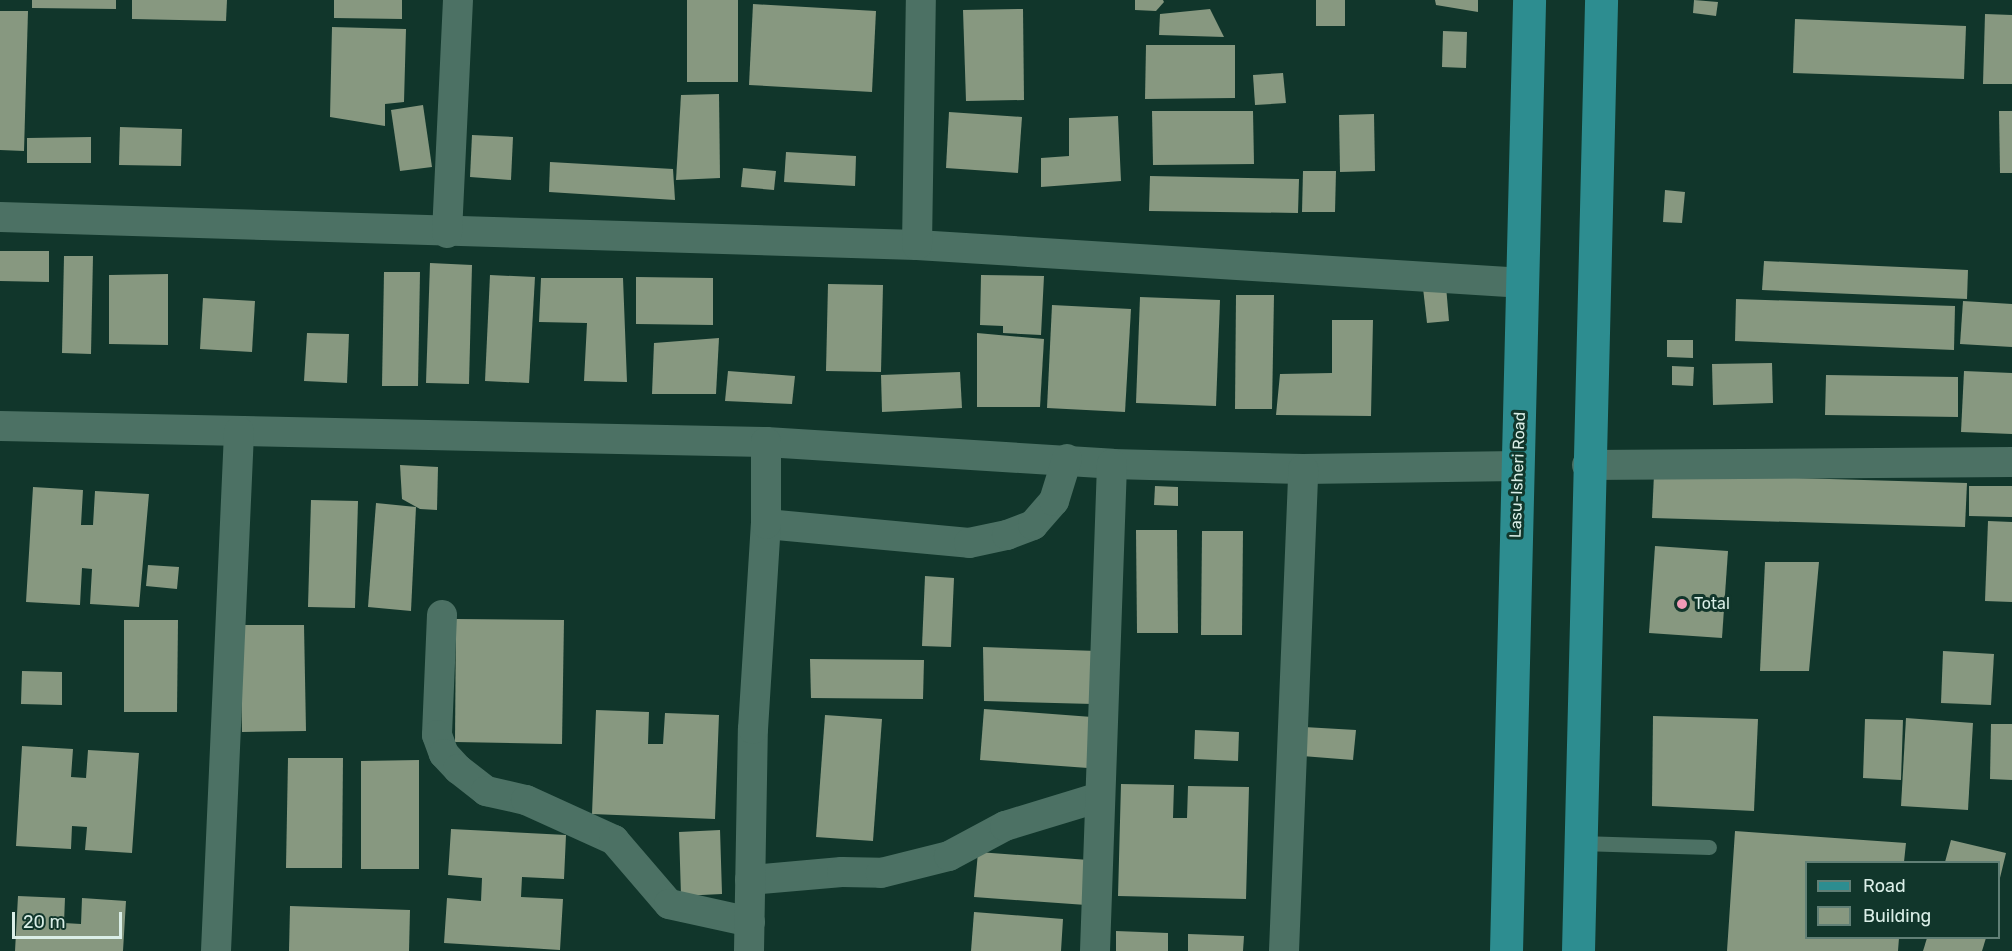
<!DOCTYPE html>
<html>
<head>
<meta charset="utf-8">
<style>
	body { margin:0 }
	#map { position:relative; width:2012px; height:951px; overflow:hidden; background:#11362b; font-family:Rubik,sans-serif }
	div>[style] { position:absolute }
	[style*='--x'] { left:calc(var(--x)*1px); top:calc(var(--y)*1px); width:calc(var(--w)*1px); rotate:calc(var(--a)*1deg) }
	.building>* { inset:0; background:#879880 }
	.lane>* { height:15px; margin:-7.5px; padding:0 7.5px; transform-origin:7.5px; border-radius:7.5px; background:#4c7164 }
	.street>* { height:30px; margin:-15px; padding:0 15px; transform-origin:15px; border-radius:15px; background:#4c7164 }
	.primary>* { height:33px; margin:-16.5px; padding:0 16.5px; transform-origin:16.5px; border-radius:16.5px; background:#2d8d90 }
	.dots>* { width:16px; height:16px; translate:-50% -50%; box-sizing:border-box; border:3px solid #11362b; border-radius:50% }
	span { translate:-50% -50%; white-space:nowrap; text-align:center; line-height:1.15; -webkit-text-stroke:6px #11362b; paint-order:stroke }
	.street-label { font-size:16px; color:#daeee7 }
	.poi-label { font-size:16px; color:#daeee7 }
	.left { translate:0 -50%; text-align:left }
	.legend { position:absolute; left:1805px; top:861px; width:195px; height:78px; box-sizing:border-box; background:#11362b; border:2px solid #618076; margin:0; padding:8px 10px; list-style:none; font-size:18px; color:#daeee7 }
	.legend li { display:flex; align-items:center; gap:12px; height:30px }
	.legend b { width:30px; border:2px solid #618076 }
	.scale { position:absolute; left:12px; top:912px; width:110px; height:27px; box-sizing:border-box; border:3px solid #daeee7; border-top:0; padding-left:8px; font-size:18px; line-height:21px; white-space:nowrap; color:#daeee7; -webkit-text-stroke:4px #11362b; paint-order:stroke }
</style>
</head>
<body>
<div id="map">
	<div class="building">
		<div style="clip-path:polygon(32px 0,116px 0,116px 9px,32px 8px)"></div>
		<div style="clip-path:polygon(132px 0,227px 0,226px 21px,132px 19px)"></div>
		<div style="clip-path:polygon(334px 0,402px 0,402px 19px,334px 18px)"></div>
		<div style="clip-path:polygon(687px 0,738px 0,738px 82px,687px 82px)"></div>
		<div style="clip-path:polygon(1135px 0,1163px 0,1164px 2px,1156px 11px,1135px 10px)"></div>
		<div style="clip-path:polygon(1316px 0,1345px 0,1345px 26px,1316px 26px)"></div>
		<div style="clip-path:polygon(1435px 0,1478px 0,1478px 12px,1436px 5px)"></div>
		<div style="clip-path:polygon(1694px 0,1718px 2px,1716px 16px,1693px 13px)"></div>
		<div style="clip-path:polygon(753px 4px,876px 11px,872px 92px,749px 85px)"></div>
		<div style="clip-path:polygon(1023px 9px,1024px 100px,966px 101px,963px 10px)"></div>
		<div style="clip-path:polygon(1210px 9px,1224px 37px,1159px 35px,1160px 14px)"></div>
		<div style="clip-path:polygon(0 11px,28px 11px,24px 151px,0 150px)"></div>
		<div style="clip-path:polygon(1985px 14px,2012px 15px,2012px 84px,1983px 84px)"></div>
		<div style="clip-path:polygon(1795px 19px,1966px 26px,1964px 79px,1793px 73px)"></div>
		<div style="clip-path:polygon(332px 27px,406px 29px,404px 102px,385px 104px,385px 126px,330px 117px)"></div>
		<div style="clip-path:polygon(1443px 31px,1467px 32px,1466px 68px,1442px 67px)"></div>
		<div style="clip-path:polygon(1146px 45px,1235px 45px,1235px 98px,1145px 99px)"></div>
		<div style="clip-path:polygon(1283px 73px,1286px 103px,1255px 105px,1253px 75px)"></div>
		<div style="clip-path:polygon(719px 94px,720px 178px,676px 180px,681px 95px)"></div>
		<div style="clip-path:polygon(423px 105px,432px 167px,400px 171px,391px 110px)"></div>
		<div style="clip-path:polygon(1152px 111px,1253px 111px,1254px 164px,1153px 165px)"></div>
		<div style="clip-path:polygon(1999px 111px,2012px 111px,2012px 173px,2000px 173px)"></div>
		<div style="clip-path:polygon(949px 112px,1022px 117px,1018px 173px,946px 168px)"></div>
		<div style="clip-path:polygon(1374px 114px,1375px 171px,1340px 172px,1339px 115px)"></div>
		<div style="clip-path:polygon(1118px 116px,1121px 181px,1041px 187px,1041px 158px,1069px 156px,1069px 118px)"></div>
		<div style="clip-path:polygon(120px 127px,182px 129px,181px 166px,119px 165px)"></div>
		<div style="clip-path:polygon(472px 135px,513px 137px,511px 180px,470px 177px)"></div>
		<div style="clip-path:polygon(91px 137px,91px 163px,27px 163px,27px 138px)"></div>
		<div style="clip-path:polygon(786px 152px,856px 156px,855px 186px,784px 182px)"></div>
		<div style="clip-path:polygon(550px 162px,673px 169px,675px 200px,549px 192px)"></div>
		<div style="clip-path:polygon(743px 168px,776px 171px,774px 190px,741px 187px)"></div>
		<div style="clip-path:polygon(1303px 171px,1336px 171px,1335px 212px,1302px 212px)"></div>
		<div style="clip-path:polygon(1150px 176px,1299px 179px,1298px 213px,1149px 211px)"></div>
		<div style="clip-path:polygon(1665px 190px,1685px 192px,1682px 223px,1663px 222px)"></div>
		<div style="clip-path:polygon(0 251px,49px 251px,49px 282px,0 281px)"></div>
		<div style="clip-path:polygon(64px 256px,93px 256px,91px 354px,62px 353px)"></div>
		<div style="clip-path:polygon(1764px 261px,1968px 270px,1967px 299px,1762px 290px)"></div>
		<div style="clip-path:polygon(430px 263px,472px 265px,469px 384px,426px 383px)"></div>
		<div style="clip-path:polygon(384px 272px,420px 272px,418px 386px,382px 386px)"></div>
		<div style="clip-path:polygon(168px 274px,168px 345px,109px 344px,109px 275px)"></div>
		<div style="clip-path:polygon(490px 275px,535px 277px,529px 383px,485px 381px)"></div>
		<div style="clip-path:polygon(981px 275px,1044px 276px,1041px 335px,1003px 333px,1003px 326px,980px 325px)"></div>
		<div style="clip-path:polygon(636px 277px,713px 278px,713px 325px,636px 324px)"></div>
		<div style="clip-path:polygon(541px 278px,623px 278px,627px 382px,584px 381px,587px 323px,539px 322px)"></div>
		<div style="clip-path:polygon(828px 284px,883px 285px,881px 372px,826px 371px)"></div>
		<div style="clip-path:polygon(1446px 286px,1449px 321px,1427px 323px,1423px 288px)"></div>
		<div style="clip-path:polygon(1236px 295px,1274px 295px,1272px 409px,1235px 409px)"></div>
		<div style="clip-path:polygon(1140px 297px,1220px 300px,1216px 406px,1136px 403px)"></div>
		<div style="clip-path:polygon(203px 298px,255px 301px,252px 352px,200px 349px)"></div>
		<div style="clip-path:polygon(1736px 299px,1955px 306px,1954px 350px,1735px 341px)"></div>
		<div style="clip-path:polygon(1963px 301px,2012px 304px,2012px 347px,1960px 344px)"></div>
		<div style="clip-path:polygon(1052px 305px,1131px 309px,1125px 412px,1047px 408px)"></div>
		<div style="clip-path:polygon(1332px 320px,1373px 320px,1371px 416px,1276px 415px,1280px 374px,1332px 373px)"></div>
		<div style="clip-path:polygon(307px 333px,349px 334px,347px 383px,304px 381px)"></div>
		<div style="clip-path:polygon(977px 333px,1044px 339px,1040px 407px,977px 407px)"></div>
		<div style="clip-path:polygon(719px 338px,716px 394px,652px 394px,654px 343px)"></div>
		<div style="clip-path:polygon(1667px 340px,1693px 340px,1693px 358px,1667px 357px)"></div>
		<div style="clip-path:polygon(1772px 363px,1773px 403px,1713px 405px,1712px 364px)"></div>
		<div style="clip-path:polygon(1672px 366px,1694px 367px,1693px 386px,1672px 385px)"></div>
		<div style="clip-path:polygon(728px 371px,795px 376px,792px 404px,725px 401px)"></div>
		<div style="clip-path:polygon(1964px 371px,2012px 373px,2012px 434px,1961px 432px)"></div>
		<div style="clip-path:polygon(960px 372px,962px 408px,882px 412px,881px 375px)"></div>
		<div style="clip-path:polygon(1826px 375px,1958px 377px,1958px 417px,1825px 415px)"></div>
		<div style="clip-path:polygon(400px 465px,438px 467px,437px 510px,420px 509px,402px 499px)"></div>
		<div style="clip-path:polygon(1654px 474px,1967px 483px,1965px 527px,1652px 518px)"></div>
		<div style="clip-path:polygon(1155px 486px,1178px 487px,1178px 506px,1154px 505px)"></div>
		<div style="clip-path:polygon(1969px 486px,2012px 486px,2012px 517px,1969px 516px)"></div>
		<div style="clip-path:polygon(33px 487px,83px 490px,81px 525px,93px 525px,95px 491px,149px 494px,139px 607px,90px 604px,92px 569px,82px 568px,80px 605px,26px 602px)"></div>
		<div style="clip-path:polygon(311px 500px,358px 501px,355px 608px,308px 607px)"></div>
		<div style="clip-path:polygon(376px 503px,416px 507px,411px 611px,368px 607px)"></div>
		<div style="clip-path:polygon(1988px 521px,2012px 522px,2012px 602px,1985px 601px)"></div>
		<div style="clip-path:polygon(1136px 530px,1177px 530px,1178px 633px,1137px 633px)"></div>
		<div style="clip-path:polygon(1202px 531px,1243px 531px,1242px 635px,1201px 635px)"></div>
		<div style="clip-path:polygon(1655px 546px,1728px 551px,1722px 638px,1649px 633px)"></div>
		<div style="clip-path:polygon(1765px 562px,1819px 562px,1809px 671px,1760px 671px)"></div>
		<div style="clip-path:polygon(148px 565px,179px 567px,177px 589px,146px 586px)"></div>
		<div style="clip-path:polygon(925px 576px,954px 578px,951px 647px,922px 646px)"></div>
		<div style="clip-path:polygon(456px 619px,564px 620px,562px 744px,455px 742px)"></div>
		<div style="clip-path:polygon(124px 620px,178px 620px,177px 712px,124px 712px)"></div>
		<div style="clip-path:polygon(240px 625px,304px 625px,306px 731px,242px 732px)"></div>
		<div style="clip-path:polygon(983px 647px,1097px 651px,1093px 704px,984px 701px)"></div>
		<div style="clip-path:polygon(1943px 651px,1994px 654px,1991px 705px,1941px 703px)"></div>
		<div style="clip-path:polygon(810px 659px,924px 660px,923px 699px,811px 698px)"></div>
		<div style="clip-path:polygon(22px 671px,62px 672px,62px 705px,21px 704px)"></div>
		<div style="clip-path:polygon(984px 709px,1092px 717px,1088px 768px,980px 760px)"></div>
		<div style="clip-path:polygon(596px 710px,649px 712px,648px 744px,663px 744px,665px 713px,719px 715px,715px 819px,592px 814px)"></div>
		<div style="clip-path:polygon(825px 715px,882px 719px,873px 841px,816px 837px)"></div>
		<div style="clip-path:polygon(1653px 716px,1758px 719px,1754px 811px,1652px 806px)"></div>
		<div style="clip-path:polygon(1906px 718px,1973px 723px,1968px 810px,1901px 806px)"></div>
		<div style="clip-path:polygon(1865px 719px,1903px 720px,1901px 780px,1863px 778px)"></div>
		<div style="clip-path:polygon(1991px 724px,2012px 724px,2012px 780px,1990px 779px)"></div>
		<div style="clip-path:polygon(1304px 727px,1356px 730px,1353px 760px,1302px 756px)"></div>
		<div style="clip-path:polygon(1195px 730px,1239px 732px,1238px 761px,1194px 759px)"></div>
		<div style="clip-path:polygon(22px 746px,73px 749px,71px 777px,86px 778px,88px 750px,139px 753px,132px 853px,85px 850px,87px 827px,72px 826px,71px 849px,16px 846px)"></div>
		<div style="clip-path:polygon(288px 758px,343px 758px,342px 868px,286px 868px)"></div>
		<div style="clip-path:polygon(419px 760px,419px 869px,361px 869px,361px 761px)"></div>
		<div style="clip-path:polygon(1121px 784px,1174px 785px,1173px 818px,1187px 818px,1188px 786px,1249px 787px,1246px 899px,1118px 896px)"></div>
		<div style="clip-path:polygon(451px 829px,566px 835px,564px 879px,522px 877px,521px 897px,563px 899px,560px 950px,444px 943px,447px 898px,481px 901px,482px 878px,448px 875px)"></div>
		<div style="clip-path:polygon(720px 830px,722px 894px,681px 896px,679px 832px)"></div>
		<div style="clip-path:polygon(1735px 831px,1906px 843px,1904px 862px,1806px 862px,1806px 938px,1899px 938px,1898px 951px,1727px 951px)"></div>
		<div style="clip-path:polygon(1951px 840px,2006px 853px,1999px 882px,1998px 862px,1945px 862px)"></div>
		<div style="clip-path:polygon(978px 852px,1089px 860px,1086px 905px,974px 897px)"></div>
		<div style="clip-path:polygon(18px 896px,65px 898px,64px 923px,81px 924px,82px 898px,126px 901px,123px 951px,15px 951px)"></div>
		<div style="clip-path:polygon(290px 906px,410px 910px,409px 951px,289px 951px)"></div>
		<div style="clip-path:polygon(974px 912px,1063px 919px,1061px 951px,971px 951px)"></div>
		<div style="clip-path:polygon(1116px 931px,1168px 933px,1168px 951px,1116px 951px)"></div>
		<div style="clip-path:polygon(1188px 934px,1244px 936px,1243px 951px,1188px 951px)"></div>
		<div style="clip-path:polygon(1927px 938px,1986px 938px,1982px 951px,1923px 951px)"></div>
	</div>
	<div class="lane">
		<div style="--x:1580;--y:843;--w:129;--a:1.8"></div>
	</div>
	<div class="street">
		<div style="--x:0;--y:217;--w:917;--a:1.75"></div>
		<div style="--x:917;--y:245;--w:608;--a:3.58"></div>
		<div style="--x:447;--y:233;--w:233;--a:-87.3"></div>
		<div style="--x:917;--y:245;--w:245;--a:-89.1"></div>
		<div style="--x:0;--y:426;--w:766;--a:1.2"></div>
		<div style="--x:766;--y:442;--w:347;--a:3.6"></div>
		<div style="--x:1112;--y:464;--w:191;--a:1.5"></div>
		<div style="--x:1303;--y:469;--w:215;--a:-0.8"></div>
		<div style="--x:1587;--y:465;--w:425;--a:-0.4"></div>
		<div style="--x:766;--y:524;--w:204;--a:5.3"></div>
		<div style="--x:969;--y:543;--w:39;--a:-12"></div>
		<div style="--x:1007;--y:535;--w:28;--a:-21"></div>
		<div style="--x:1033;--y:525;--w:32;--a:-49"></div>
		<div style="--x:1054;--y:501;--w:44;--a:-72.8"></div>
		<div style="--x:442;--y:615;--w:120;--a:92.4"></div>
		<div style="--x:437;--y:735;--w:20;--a:70"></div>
		<div style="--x:444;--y:754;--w:21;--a:47"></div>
		<div style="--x:458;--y:769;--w:36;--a:38"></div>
		<div style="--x:486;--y:791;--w:41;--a:12.7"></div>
		<div style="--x:526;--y:800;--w:97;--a:24.4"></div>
		<div style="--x:614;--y:840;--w:84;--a:49.3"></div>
		<div style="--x:669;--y:904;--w:83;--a:12.5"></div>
		<div style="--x:750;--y:880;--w:92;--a:-5"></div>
		<div style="--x:842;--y:872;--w:39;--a:1"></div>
		<div style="--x:881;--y:873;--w:70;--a:-14"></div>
		<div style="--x:949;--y:856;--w:64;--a:-28.2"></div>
		<div style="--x:1005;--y:826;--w:99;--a:-17"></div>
		<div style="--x:216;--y:951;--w:520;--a:-87.46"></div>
		<div style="--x:749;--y:951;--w:222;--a:-89"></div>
		<div style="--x:753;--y:729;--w:205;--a:-86.4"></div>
		<div style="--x:766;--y:524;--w:82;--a:-90"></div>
		<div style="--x:1095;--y:951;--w:487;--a:-88"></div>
		<div style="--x:1284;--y:951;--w:482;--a:-87.7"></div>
	</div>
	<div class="primary">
		<div style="--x:1506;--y:951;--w:951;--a:-88.61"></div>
		<div style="--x:1578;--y:951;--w:951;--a:-88.61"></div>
	</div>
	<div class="dots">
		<div style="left:1682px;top:604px;background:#f09ab6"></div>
	</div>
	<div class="street-label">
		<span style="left:1518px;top:475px;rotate:-88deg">Lasu-Isheri Road</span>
	</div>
	<div class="poi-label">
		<span class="left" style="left:1694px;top:604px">Total</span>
	</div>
	<ul class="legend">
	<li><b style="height:8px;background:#2d8d90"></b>Road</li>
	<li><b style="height:16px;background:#879880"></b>Building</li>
	</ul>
	<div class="scale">20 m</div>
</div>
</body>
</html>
